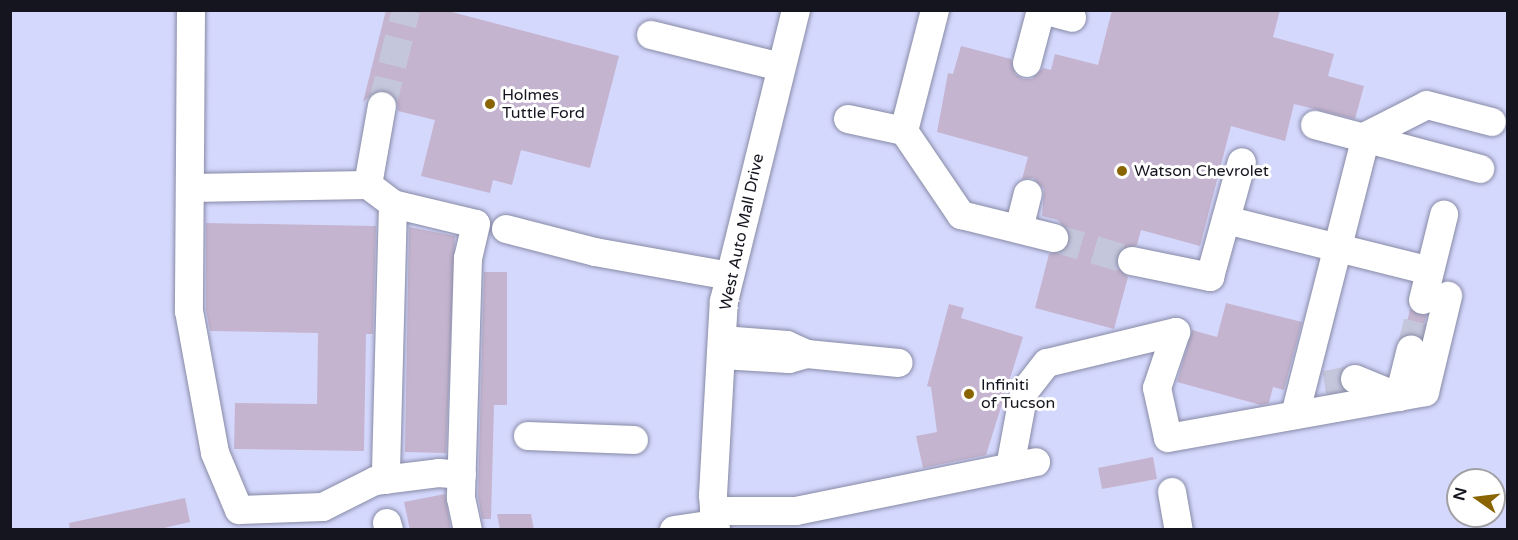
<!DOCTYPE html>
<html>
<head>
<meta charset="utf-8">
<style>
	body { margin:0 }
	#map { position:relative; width:1518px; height:540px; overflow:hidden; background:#e3e5fd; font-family:"Varela Round",sans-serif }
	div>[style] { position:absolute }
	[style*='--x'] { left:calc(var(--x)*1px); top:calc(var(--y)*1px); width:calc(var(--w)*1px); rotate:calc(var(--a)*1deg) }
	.built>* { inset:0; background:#d5d8fd }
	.building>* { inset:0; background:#c5b4cf }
	.minor-tunnel>* { height:28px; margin-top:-14px; transform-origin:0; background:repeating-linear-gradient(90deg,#c4c6dc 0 28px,transparent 0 42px) }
	.roads { filter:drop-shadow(0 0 2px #878aa5) drop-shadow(0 0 2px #878aa5) }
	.minor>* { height:28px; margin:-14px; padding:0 14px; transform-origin:14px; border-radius:14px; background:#fff }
	.dots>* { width:16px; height:16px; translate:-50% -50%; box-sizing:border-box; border:3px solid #fff; border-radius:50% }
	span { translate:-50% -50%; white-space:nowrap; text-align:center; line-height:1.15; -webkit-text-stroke:6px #fff; paint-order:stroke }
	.poi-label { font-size:16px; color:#14151f }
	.left { translate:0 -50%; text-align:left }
	.street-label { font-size:16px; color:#14151f }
	.frame { position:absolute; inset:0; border:12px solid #14151f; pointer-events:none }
	.north { position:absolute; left:1446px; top:468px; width:60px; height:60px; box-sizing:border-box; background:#fff; border:2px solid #a1a1a5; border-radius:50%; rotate:284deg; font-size:16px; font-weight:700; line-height:24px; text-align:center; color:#14151f }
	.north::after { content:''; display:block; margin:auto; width:21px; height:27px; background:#896401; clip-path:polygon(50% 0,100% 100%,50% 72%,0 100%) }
</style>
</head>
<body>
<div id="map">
	<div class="built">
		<div style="clip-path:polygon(evenodd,10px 11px,1507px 11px,1507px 529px,11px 529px,10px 11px,1458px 480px,1494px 480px,1494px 516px,1458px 516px,1458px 480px)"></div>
	</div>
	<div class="building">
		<div style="clip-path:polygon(386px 10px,444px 10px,619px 56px,590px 168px,521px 150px,512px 185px,493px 180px,490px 193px,421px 176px,435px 120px,398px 111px,397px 100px,385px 90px,376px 91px,363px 102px)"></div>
		<div style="clip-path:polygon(1112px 10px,1280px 10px,1273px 37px,1334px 54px,1328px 76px,1364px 86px,1355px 119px,1294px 104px,1285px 141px,1231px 126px,1200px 246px,1141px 230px,1137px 245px,1119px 251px,1117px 267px,1128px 277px,1114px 329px,1035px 308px,1049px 254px,1065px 250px,1070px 234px,1058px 220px,1042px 216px,1044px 189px,1033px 178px,1022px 179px,1028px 157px,937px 132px,948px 73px,953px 74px,961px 46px,1011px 59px,1015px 74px,1023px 79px,1032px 79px,1043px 68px,1051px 70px,1055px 54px,1098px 65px)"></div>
		<div style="clip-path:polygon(206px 223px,376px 226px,373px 334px,366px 334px,364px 451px,234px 449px,235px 403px,317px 404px,318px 333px,210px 331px,206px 310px)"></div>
		<div style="clip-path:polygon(409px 227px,455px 236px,446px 453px,405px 452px)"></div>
		<div style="clip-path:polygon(484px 272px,507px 272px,507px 405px,494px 405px,491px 519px,482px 519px,478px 496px)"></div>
		<div style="clip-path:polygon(1226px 303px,1302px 322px,1284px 390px,1273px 387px,1269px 403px,1261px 405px,1177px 382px,1192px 330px,1217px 337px)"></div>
		<div style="clip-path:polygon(949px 304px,964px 308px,961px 318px,1023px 337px,986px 455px,923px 468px,916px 436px,937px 432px,931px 387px,927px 386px)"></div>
		<div style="clip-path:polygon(1410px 309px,1426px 316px,1421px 336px,1404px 335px)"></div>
		<div style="clip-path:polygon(1339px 376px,1343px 390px,1326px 393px,1324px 379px)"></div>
		<div style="clip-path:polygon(1153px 457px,1157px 479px,1102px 489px,1098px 468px)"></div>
		<div style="clip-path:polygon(445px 494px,451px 530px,410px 530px,404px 502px)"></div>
		<div style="clip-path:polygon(185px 498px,190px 522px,155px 530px,70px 530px,69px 523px)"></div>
		<div style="clip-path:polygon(497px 514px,531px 514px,534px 530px,500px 530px)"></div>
	</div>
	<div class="minor-tunnel">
		<div style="--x:382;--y:106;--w:99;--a:-76"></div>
		<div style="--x:1054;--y:238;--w:81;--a:16.4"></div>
		<div style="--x:1411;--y:349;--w:50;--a:-76.2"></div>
		<div style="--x:1325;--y:385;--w:31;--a:-11"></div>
	</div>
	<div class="roads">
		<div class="minor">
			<div style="--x:191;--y:10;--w:301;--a:90.4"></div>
			<div style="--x:189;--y:311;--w:144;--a:79.6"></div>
			<div style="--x:215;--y:453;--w:62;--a:67.2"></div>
			<div style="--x:239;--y:510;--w:84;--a:-2"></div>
			<div style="--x:323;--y:507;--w:58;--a:-26.6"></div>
			<div style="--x:375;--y:481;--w:64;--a:-7.1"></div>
			<div style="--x:439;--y:473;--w:23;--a:5"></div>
			<div style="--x:1043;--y:10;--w:30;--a:15"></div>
			<div style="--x:651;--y:35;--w:134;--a:13.8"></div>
			<div style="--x:1027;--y:63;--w:55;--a:-75.2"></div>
			<div style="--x:848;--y:119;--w:57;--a:12.1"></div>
			<div style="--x:904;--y:131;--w:102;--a:55.8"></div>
			<div style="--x:961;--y:215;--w:96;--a:13.9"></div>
			<div style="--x:1315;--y:125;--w:171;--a:14.9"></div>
			<div style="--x:904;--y:131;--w:125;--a:-75.6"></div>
			<div style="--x:368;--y:185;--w:80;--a:-80"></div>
			<div style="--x:190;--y:188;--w:178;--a:-1"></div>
			<div style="--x:368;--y:185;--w:31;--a:37"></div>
			<div style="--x:393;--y:204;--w:276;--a:91.5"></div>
			<div style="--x:393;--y:204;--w:85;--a:13.5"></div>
			<div style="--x:476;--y:224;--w:35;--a:103"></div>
			<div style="--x:468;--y:258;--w:240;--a:91.7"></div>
			<div style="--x:461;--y:498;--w:33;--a:78"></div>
			<div style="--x:1226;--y:220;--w:210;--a:14"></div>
			<div style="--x:506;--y:229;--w:92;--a:14.5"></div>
			<div style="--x:595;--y:252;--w:137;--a:10.1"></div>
			<div style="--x:1019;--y:229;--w:36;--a:-76"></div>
			<div style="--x:1132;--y:261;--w:80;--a:11.6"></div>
			<div style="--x:1210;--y:277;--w:119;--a:-74.5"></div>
			<div style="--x:1423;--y:300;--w:88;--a:-76.1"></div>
			<div style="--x:807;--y:354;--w:92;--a:5.6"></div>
			<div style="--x:721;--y:355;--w:68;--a:3.4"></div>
			<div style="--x:789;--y:359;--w:19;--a:-16"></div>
			<div style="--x:807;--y:354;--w:22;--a:-156"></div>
			<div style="--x:787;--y:345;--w:65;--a:-175.6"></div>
			<div style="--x:1355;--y:379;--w:48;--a:22.2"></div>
			<div style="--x:1399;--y:397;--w:49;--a:-76"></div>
			<div style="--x:1295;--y:415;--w:288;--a:-75.7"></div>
			<div style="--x:1366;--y:136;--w:68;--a:-26.9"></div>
			<div style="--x:1427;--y:105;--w:67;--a:14.7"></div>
			<div style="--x:528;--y:436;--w:106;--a:2.2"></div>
			<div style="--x:1010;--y:467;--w:76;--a:-79.4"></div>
			<div style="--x:1024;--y:392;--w:37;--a:-52"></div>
			<div style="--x:1047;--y:363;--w:133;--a:-13.5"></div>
			<div style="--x:1176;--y:332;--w:59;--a:108.7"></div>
			<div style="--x:1157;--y:388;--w:51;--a:77.6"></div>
			<div style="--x:1168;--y:438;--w:261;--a:-10.1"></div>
			<div style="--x:1425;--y:392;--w:99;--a:-76.5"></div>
			<div style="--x:1172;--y:492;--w:39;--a:80"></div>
			<div style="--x:714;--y:511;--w:82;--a:0"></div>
			<div style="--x:796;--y:511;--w:245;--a:-11.5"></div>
			<div style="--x:387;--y:523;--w:7;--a:74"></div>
			<div style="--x:674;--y:530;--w:41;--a:-8.3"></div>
			<div style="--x:716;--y:530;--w:35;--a:-95"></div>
			<div style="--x:713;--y:495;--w:194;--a:-86.8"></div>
			<div style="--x:724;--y:301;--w:300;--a:-76.1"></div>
		</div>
	</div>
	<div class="dots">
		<div style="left:490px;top:104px;background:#896401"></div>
		<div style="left:1122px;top:171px;background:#896401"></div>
		<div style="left:969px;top:394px;background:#896401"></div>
	</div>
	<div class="poi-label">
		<span class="left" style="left:502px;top:104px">Holmes<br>Tuttle Ford</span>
		<span class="left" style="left:1134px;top:171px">Watson Chevrolet</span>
		<span class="left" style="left:981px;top:394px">Infiniti<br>of Tucson</span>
	</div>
	<div class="street-label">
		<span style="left:742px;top:232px;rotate:-78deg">West Auto Mall Drive</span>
	</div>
	<div class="frame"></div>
	<div class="north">N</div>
</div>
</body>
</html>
